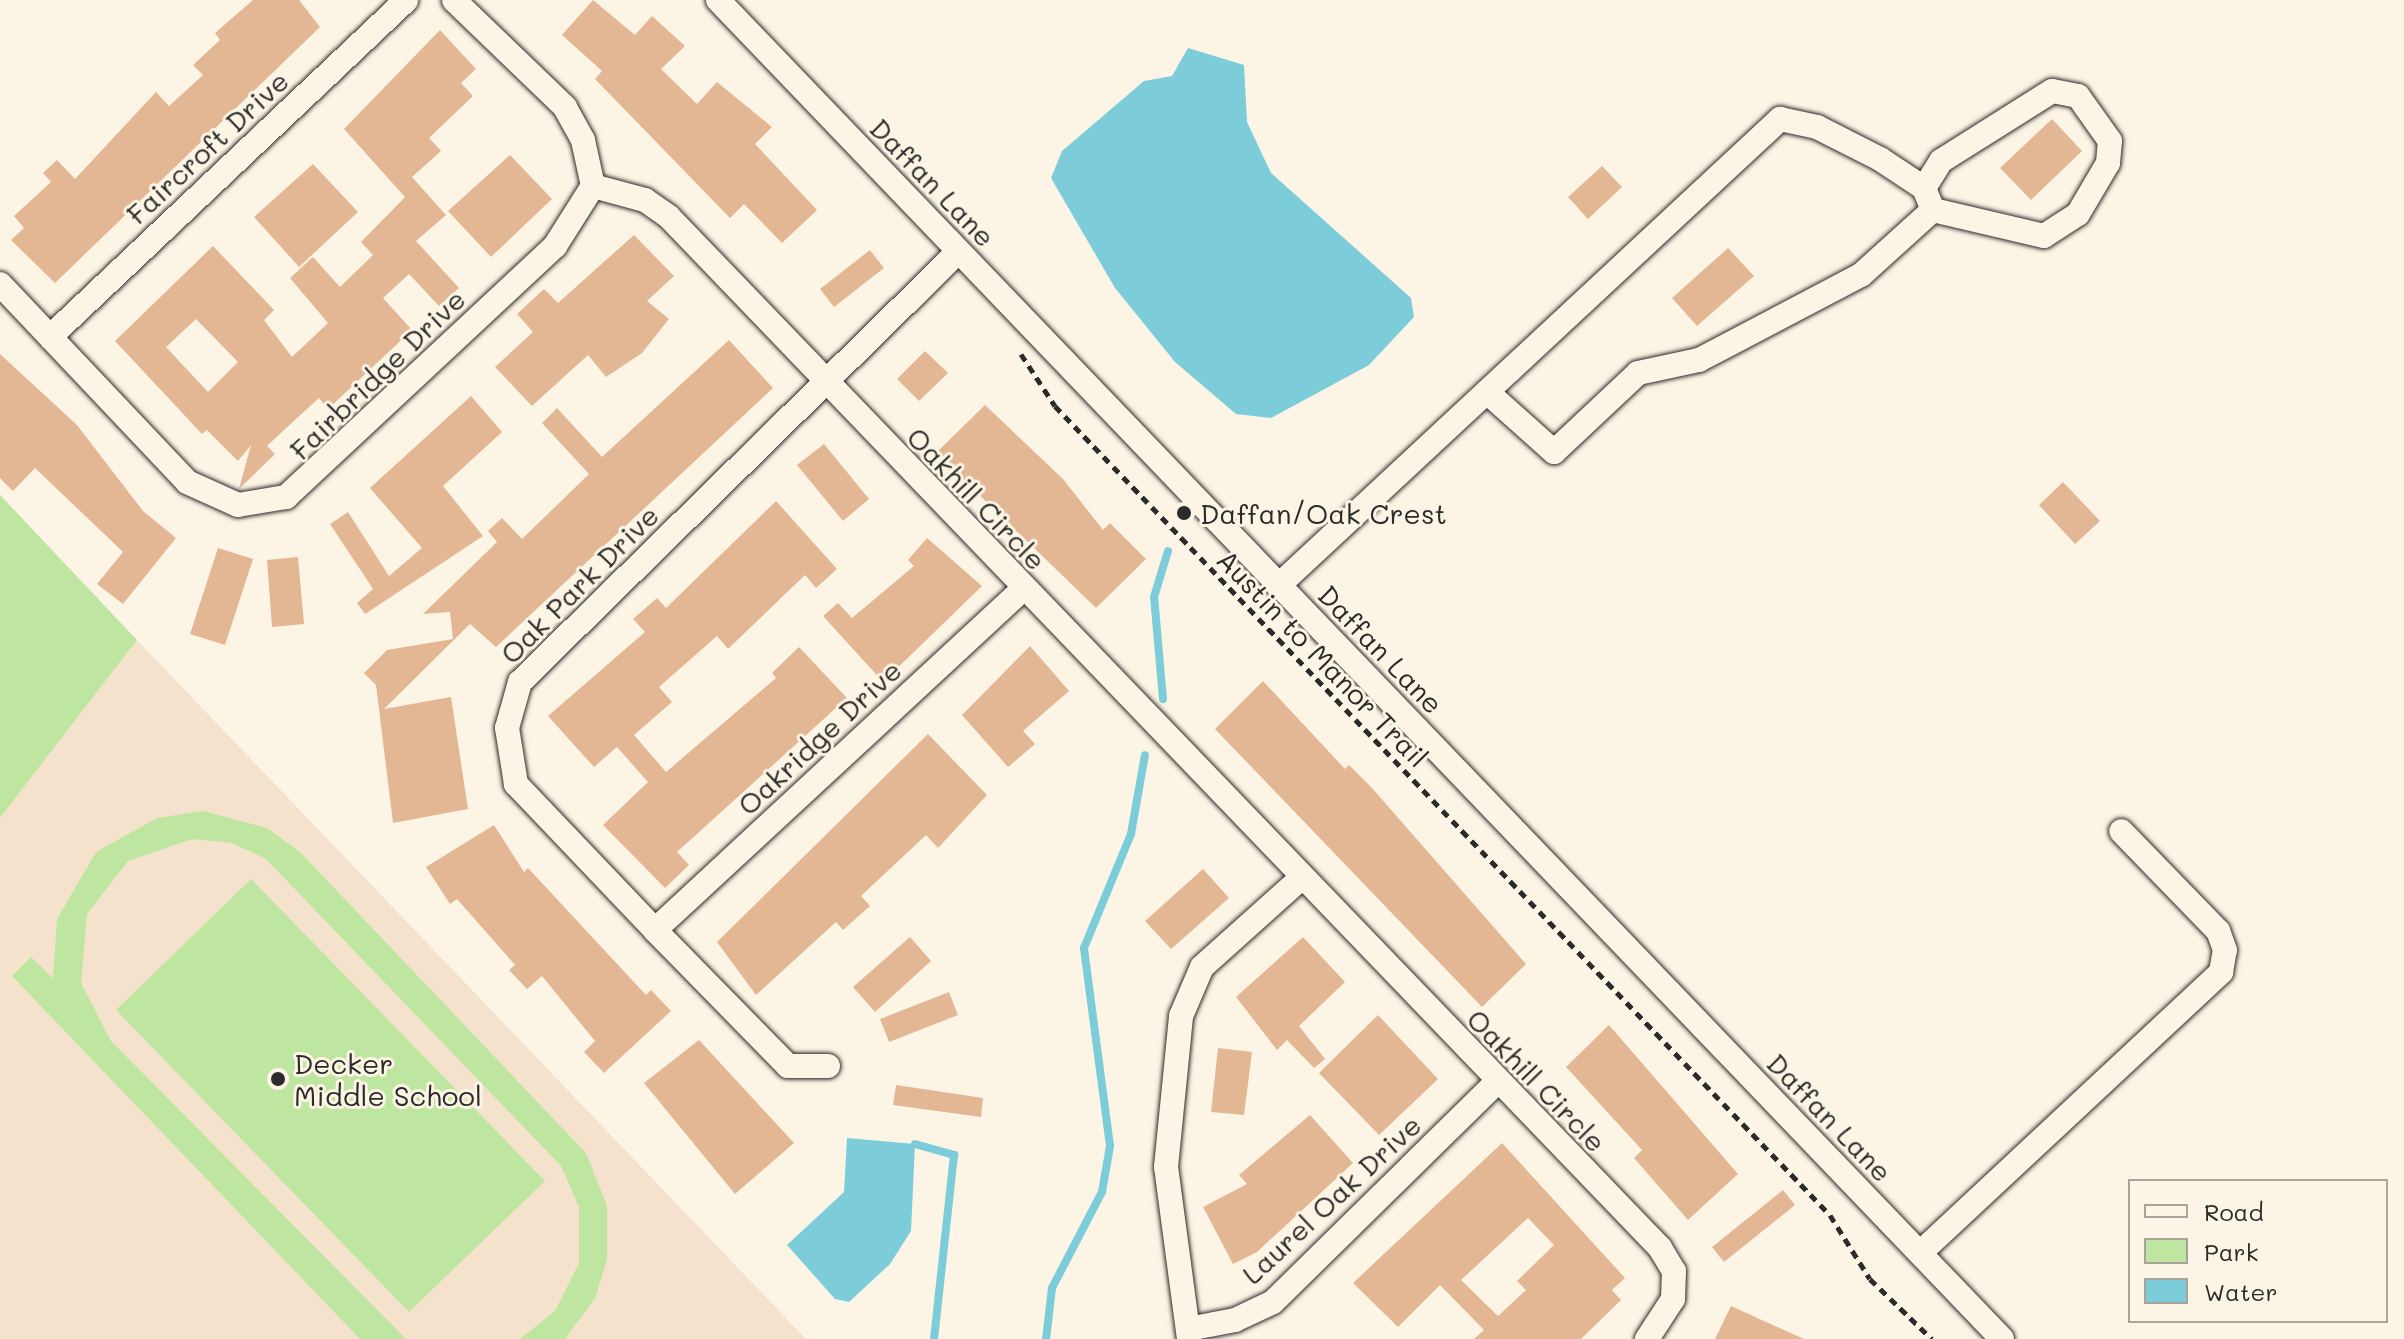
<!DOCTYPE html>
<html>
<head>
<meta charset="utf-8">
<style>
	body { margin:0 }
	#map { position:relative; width:2404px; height:1339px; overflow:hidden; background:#fcf5e5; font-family:Mali,sans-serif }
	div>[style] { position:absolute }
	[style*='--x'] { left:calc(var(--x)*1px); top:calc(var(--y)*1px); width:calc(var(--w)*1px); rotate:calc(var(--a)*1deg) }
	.built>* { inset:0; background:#f5e2cd }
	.green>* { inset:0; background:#bfe6a1 }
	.water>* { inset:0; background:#7dccda }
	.stream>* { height:8px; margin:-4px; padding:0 4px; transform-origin:4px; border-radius:4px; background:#7dccda }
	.building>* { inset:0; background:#e4b794 }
	.path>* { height:5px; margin-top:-2.5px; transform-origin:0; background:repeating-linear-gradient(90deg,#2b2b2b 0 8px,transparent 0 14px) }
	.roads { filter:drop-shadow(0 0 2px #2b2b2b) drop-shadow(0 0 2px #2b2b2b) }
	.minor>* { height:24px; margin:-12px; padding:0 12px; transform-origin:12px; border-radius:12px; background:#fcf5e5 }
	.dots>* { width:22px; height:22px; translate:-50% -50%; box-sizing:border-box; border:4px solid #fcf5e5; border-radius:50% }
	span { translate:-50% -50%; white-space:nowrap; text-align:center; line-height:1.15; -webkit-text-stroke:6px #fcf5e5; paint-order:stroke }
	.street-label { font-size:28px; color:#2b2b2b }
	.poi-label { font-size:28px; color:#2b2b2b }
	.left { translate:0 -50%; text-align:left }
	.legend { position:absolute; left:2128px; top:1179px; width:260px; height:144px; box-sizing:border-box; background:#fcf5e5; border:2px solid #a8a49b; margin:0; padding:10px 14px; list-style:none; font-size:24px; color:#2b2b2b }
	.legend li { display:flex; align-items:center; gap:16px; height:40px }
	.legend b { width:40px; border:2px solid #a8a49b }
</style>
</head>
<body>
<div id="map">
	<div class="built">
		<div style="clip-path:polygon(137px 640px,806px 1339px,0 1339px,0 818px)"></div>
	</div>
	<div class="green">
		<div style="clip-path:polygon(0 495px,137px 640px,0 818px)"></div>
		<div style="clip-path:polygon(203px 811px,267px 828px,300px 852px,586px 1153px,607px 1206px,607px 1260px,595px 1298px,565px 1339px,520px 1339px,555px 1311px,579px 1263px,579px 1207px,561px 1166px,266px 859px,232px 843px,192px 839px,128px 861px,87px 914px,81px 983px,111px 1041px,406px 1339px,360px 1339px,12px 976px,31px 957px,53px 978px,57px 919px,96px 852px,157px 818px)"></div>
		<div style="clip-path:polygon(251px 879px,545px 1181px,409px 1312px,116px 1010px)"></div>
	</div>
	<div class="water">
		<div style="clip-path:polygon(1188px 48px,1244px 65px,1247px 122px,1271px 173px,1411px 298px,1414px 317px,1369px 365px,1271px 418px,1236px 414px,1175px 362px,1115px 288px,1051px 178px,1062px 151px,1144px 81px,1172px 76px)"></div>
		<div style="clip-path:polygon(847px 1138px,915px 1144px,911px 1231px,890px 1264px,849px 1302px,835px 1299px,787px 1245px,844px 1192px)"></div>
	</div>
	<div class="stream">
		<div style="--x:1163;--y:699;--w:102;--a:-95"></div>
		<div style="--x:1154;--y:597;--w:48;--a:-73.1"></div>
		<div style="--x:915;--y:1144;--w:41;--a:15.8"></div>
		<div style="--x:954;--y:1155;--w:185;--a:96.2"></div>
		<div style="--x:1046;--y:1339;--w:51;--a:-83.3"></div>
		<div style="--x:1052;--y:1288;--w:108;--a:-62.5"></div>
		<div style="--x:1102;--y:1192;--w:47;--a:-80.1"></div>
		<div style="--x:1110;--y:1146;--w:200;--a:-97.5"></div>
		<div style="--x:1084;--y:948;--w:123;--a:-67.6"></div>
		<div style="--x:1131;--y:834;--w:80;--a:-80"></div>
	</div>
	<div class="building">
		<div style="clip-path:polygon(253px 0,299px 0,320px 27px,55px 283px,11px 240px,24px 228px,14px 216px,51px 182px,43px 173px,57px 160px,75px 179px,156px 92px,169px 106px,203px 75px,193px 65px,220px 40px,215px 33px)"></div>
		<div style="clip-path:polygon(593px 0,635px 35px,652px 16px,685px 46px,661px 69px,697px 104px,717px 82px,772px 127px,755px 144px,817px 210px,782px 243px,744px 204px,730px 218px,595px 79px,602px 71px,562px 35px)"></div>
		<div style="clip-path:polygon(evenodd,440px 30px,476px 69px,461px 83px,473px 96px,429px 138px,441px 151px,412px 177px,446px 215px,416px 241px,459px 288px,439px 306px,409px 274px,383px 298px,412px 330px,328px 409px,319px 398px,283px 431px,267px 446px,275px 454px,239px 489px,251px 445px,238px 461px,207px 430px,202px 434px,115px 341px,213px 246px,274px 310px,264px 320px,292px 357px,328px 323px,290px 278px,313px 257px,340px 287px,373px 255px,361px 242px,405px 197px,344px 129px,440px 30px,196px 319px,238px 362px,208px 392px,166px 347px,196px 319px)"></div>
		<div style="clip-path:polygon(2052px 119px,2082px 151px,2031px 200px,2000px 168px)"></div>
		<div style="clip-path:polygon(510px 155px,552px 199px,491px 257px,448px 211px)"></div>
		<div style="clip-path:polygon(313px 164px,358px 212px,299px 267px,254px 217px)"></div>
		<div style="clip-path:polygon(1602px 166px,1622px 187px,1588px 219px,1568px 197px)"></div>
		<div style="clip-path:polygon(634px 235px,674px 276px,647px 301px,669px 319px,642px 353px,606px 377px,588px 355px,532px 406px,495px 367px,533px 332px,517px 314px,544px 289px,558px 303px)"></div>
		<div style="clip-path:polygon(1728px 248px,1754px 276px,1697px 326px,1672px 298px)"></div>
		<div style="clip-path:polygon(870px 250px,884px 268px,834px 307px,820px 289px)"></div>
		<div style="clip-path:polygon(729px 340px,773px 388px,496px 647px,470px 624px,384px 709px,451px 697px,468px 809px,393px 823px,376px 685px,364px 673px,387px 650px,453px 639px,450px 612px,423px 614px,497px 542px,488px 531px,502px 518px,522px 539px,589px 474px,542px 423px,557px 408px,602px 457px)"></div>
		<div style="clip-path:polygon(925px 351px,948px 373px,919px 401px,897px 379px)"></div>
		<div style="clip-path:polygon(0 354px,77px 425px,143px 511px,176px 538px,123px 604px,97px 584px,123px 552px,35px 468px,13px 491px,0 478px)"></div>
		<div style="clip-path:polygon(471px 396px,502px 432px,443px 486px,483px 536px,365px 614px,357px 603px,373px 589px,330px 524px,348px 512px,389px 576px,422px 548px,370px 488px)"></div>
		<div style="clip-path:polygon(985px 405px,1063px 479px,1103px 530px,1110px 523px,1146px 559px,1096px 608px,936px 453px)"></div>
		<div style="clip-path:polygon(824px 444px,869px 499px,843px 521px,797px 465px)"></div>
		<div style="clip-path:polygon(2063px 482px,2100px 521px,2075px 544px,2039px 505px)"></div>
		<div style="clip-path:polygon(776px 501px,837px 569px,816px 588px,805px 575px,728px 649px,717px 636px,659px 687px,672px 702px,634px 735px,666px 772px,776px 678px,772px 673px,799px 647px,847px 698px,677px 852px,689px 865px,665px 888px,603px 825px,648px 782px,617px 747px,594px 767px,548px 716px,645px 632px,633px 619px,657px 598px,666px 608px)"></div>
		<div style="clip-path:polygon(927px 538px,982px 586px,883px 682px,823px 616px,838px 603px,852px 618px,914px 566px,908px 560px)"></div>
		<div style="clip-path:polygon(218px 548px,253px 559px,225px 645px,190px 634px)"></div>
		<div style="clip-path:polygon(298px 557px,304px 624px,272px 627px,267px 560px)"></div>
		<div style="clip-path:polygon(1030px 646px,1069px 691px,1023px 731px,1035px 744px,1008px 767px,962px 715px)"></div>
		<div style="clip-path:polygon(1263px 681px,1345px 769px,1349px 765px,1372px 788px,1526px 964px,1482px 1007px,1215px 729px)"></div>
		<div style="clip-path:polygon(928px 734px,987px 795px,938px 848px,926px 835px,861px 896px,870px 906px,843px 930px,836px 922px,756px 995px,717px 942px)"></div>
		<div style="clip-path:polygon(494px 825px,524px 872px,528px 868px,646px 995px,651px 990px,671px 1011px,604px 1073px,584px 1052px,595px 1041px,542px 976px,527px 989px,509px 970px,515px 965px,457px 899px,450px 904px,426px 867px)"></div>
		<div style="clip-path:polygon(1203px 869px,1229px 898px,1171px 949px,1145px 921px)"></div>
		<div style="clip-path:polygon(910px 937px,931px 961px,875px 1012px,853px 987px)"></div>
		<div style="clip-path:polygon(1303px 937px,1345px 982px,1299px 1026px,1325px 1059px,1314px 1068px,1287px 1040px,1277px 1050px,1236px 997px)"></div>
		<div style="clip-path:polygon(949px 992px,958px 1015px,889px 1042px,880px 1019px)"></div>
		<div style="clip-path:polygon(1378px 1015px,1438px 1079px,1379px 1135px,1319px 1073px)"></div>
		<div style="clip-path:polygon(1609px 1025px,1738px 1174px,1688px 1220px,1634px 1158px,1642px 1150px,1566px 1067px)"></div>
		<div style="clip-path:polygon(699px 1040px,794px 1143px,735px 1194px,644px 1083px)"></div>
		<div style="clip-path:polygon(1218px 1048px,1252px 1052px,1244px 1115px,1211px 1112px)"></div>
		<div style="clip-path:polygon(896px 1085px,983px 1098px,981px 1117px,893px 1105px)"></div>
		<div style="clip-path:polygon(1310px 1115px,1353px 1163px,1257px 1252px,1233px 1264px,1203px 1207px,1247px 1184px,1239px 1175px)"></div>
		<div style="clip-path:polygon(evenodd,1502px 1143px,1625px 1278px,1612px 1290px,1621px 1300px,1581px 1339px,1474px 1339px,1484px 1330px,1440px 1285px,1398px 1327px,1353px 1283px,1502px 1143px,1528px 1218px,1554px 1245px,1517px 1281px,1526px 1290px,1498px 1316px,1461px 1280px,1528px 1218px)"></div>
		<div style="clip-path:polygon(1783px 1190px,1795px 1205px,1724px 1262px,1712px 1247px)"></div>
		<div style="clip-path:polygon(1731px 1306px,1804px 1339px,1715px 1339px)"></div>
	</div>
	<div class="path">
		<div style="--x:1021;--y:354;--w:62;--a:56.8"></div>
		<div style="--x:1055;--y:406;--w:1120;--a:46.23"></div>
		<div style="--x:1830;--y:1215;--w:75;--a:58"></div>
		<div style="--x:1870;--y:1279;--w:86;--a:44.1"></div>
	</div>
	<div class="roads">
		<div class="minor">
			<div style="--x:718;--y:0;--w:1855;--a:46.2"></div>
			<div style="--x:593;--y:186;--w:54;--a:15.1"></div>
			<div style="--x:645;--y:200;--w:29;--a:35"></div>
			<div style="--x:669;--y:217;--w:1430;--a:46.13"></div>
			<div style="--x:1660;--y:1248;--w:27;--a:59"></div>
			<div style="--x:1674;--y:1271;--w:28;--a:92"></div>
			<div style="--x:1673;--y:1299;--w:48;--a:123"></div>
			<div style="--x:0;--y:284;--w:272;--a:46.6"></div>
			<div style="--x:187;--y:482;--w:56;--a:24.3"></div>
			<div style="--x:238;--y:505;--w:49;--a:-9.5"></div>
			<div style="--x:286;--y:497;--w:368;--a:-43"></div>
			<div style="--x:555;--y:246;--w:71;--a:-57.7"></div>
			<div style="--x:593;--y:186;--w:47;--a:-102.3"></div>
			<div style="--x:583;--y:140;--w:38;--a:-119"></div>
			<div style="--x:565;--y:107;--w:154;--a:-136.1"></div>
			<div style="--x:50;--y:337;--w:490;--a:-43.4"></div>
			<div style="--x:1487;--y:392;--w:90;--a:41.8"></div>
			<div style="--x:1554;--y:452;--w:115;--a:-43.2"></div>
			<div style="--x:1638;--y:373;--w:62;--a:-12"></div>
			<div style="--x:1699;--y:360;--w:183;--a:-27.7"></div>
			<div style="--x:1861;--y:275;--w:97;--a:-42.1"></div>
			<div style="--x:1278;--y:586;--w:686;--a:-42.93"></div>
			<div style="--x:1780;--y:119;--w:38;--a:12"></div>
			<div style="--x:1817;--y:127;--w:71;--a:26.9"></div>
			<div style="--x:1880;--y:159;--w:53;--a:33.4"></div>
			<div style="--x:1924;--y:188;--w:24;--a:68"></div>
			<div style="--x:1933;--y:210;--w:114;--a:13.2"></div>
			<div style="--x:2044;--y:236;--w:40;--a:-32.9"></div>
			<div style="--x:2078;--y:214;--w:59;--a:-59.5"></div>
			<div style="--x:2108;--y:163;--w:22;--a:-85"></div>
			<div style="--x:2110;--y:141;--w:55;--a:-125.4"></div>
			<div style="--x:2078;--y:96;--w:26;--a:-169"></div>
			<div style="--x:2052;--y:91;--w:131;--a:147.8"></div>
			<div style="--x:1941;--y:161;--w:32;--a:122"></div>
			<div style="--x:655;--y:930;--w:502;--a:-42.82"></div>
			<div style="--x:828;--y:1066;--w:40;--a:180"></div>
			<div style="--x:788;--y:1066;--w:190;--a:-134.4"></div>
			<div style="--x:655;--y:930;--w:202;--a:-133.6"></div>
			<div style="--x:516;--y:784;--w:57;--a:-99.1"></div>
			<div style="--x:507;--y:728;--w:48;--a:-74.2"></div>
			<div style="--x:520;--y:682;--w:614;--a:-44.47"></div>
			<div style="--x:1920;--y:1253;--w:412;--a:-43"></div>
			<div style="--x:2221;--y:972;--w:22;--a:-80"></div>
			<div style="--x:2225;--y:950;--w:20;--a:-110"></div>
			<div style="--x:2218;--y:931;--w:139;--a:-134.1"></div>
			<div style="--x:1188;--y:1329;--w:48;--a:-10.8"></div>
			<div style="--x:1235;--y:1320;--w:42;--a:-25.3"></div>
			<div style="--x:1273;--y:1302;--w:314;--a:-44.5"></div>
			<div style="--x:1189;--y:1339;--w:174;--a:-97.6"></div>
			<div style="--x:1166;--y:1167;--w:152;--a:-84.3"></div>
			<div style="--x:1181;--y:1016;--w:53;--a:-66.8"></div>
			<div style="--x:1202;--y:967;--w:132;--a:-41.9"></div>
		</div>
	</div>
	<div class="dots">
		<div style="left:1184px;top:513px;background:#2b2b2b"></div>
		<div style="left:278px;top:1079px;background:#2b2b2b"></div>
	</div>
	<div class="street-label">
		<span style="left:207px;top:147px;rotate:-43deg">Faircroft Drive</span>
		<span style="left:933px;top:182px;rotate:46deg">Daffan Lane</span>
		<span style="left:377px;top:374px;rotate:-44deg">Fairbridge Drive</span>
		<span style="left:977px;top:498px;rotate:46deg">Oakhill Circle</span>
		<span style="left:579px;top:584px;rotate:-45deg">Oak Park Drive</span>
		<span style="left:1381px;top:649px;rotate:46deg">Daffan Lane</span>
		<span style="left:1323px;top:658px;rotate:46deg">Austin to Manor Trail</span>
		<span style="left:819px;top:737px;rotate:-43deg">Oakridge Drive</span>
		<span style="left:1537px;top:1080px;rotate:46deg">Oakhill Circle</span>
		<span style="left:1830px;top:1117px;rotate:46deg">Daffan Lane</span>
		<span style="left:1331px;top:1199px;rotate:-43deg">Laurel Oak Drive</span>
	</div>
	<div class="poi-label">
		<span class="left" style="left:1200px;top:513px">Daffan/Oak Crest</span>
		<span class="left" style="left:294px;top:1079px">Decker<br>Middle School</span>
	</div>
	<ul class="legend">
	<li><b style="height:10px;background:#fcf5e5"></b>Road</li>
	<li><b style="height:22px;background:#bfe6a1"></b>Park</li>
	<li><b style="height:22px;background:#7dccda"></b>Water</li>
	</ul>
</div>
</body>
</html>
